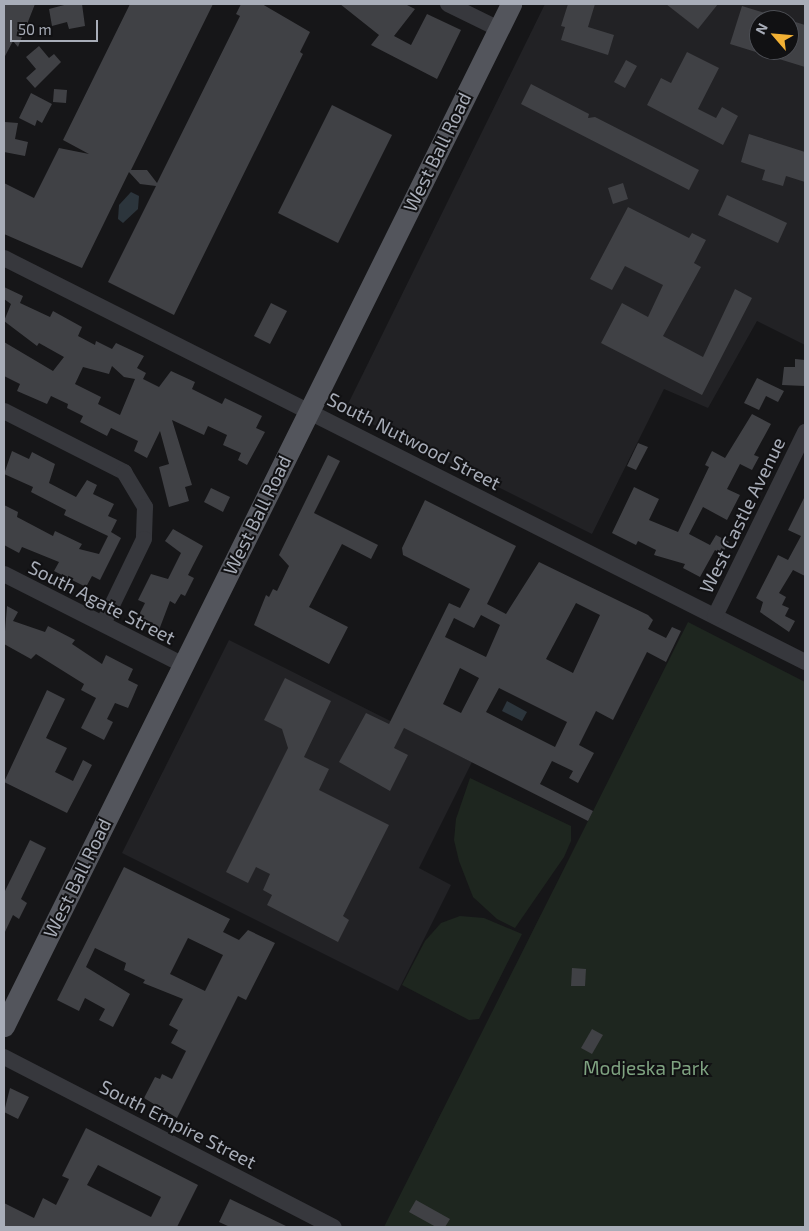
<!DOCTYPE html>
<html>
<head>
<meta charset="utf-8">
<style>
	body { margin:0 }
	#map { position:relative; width:809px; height:1231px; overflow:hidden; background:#161618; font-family:"Exo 2",sans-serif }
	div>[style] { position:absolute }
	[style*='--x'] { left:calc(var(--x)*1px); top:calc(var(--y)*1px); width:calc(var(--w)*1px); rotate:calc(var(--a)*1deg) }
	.built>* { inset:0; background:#222225 }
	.green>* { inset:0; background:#1e261f }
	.water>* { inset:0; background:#2c353c }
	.building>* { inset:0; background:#404145 }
	.minor>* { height:16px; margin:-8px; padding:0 8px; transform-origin:8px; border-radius:8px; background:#37383d }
	.major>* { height:21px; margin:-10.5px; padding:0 10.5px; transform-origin:10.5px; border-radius:10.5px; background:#53555c }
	span { translate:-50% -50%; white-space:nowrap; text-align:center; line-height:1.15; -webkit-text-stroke:4px #111113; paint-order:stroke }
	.street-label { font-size:19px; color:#a8adb8 }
	.park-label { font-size:19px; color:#7fa381 }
	.frame { position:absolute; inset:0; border:5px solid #a8adb8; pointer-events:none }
	.north { position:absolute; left:749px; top:10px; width:50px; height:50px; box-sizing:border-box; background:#111113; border:1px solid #4d4f55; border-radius:50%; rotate:297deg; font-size:14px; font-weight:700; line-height:20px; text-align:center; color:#a8adb8 }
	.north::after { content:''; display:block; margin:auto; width:18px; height:22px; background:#f2b134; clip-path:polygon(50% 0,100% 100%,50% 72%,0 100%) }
	.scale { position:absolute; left:10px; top:20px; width:88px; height:22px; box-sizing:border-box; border:2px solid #a8adb8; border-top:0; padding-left:6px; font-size:15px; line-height:18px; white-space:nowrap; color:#a8adb8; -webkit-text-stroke:4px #111113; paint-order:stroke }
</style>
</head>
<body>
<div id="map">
	<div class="built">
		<div style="clip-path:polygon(evenodd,545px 4px,805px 4px,805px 345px,757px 321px,708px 408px,664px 389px,592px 534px,352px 414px,348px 404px,545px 4px,759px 20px,789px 20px,789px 50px,759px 50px,759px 20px)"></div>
		<div style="clip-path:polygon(229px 640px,472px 762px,419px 868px,451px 885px,398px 991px,122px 853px)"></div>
	</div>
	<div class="green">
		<div style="clip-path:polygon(688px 622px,805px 682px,805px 1227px,384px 1227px)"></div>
		<div style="clip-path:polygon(470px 778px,571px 826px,571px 841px,564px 857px,515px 928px,497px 919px,473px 897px,459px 861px,454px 840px,456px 819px)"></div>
		<div style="clip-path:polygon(460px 916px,484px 918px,522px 934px,479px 1019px,469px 1020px,402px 985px,425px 941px,441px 923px)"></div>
	</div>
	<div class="water">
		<div style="clip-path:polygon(131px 192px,139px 196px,138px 209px,123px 223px,118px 219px,119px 205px)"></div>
		<div style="clip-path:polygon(507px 701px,527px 712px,522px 721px,502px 711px)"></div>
	</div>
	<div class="building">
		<div style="clip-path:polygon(4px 4px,35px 4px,18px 47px,13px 41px,4px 58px)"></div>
		<div style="clip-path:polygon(68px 4px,82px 4px,85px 26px,69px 29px,67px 22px,52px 26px,49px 9px)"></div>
		<div style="clip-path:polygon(130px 4px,213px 4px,131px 170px,147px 170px,157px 183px,240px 16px,236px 14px,241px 4px,262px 4px,310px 32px,300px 52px,303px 54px,174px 315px,108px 282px,156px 186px,140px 184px,129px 172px,82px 268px,4px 234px,4px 183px,34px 198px,59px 148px,89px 154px,63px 140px)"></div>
		<div style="clip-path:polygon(340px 4px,405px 4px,415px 9px,394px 36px,411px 45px,427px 14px,461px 30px,437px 79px,371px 45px,379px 35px)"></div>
		<div style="clip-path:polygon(568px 4px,595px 4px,588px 27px,614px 35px,608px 55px,561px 40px,565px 27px,561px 26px)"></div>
		<div style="clip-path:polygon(666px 4px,718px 4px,698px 29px)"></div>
		<div style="clip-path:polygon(742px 6px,781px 18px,759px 20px,759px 50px,789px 50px,789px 20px,805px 25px,805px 67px,730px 44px)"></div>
		<div style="clip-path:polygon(39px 46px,49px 58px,54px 54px,61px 62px,35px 88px,26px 78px,36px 69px,26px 57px)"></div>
		<div style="clip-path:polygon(687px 52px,719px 68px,698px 109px,716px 118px,722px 107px,738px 116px,723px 145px,647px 105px,661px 78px,671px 83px)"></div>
		<div style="clip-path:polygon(626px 60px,637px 66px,625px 88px,614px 82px)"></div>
		<div style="clip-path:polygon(531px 84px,589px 114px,588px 118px,595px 117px,699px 170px,689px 190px,521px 104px)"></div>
		<div style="clip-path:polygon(54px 89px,67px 90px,66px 103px,53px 102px)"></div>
		<div style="clip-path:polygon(31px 93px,52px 104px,42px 123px,37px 120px,35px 126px,19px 118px)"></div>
		<div style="clip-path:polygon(332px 105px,392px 135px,338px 243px,278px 213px)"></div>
		<div style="clip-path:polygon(5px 122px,18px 123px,15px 139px,28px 142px,25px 156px,4px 152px)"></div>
		<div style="clip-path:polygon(749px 134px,805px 152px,805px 182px,786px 176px,783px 186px,762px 180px,765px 170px,741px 162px)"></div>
		<div style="clip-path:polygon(623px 183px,628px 199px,613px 204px,608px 188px)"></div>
		<div style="clip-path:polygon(727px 195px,787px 223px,778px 243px,718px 215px)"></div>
		<div style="clip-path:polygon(628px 207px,689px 238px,692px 233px,706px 240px,694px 263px,701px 267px,663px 336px,703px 357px,735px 289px,752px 298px,702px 395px,601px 343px,622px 303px,648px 317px,663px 285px,625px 266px,612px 290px,590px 279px)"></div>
		<div style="clip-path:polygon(evenodd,4px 287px,23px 296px,20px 303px,50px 317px,53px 311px,82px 327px,78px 336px,95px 345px,96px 341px,112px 349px,116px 343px,144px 356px,137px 368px,146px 373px,143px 379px,159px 387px,171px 371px,195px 382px,192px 389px,222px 404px,225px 398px,262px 416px,256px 428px,265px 432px,247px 465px,238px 460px,241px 453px,223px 445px,227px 435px,208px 426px,204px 435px,172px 420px,192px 485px,185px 487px,189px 501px,169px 507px,159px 467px,169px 464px,160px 431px,147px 458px,134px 451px,138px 441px,111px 428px,107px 436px,80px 422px,83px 416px,67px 408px,68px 404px,51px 396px,47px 404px,17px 391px,20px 384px,4px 376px,4px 342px,53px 371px,64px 357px,39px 343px,37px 346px,4px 321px,11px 304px,4px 299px,4px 287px,112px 366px,124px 377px,135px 379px,120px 415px,98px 404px,101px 397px,75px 384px,83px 367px,109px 374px,112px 366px)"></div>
		<div style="clip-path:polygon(271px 303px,287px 311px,270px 344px,254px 336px)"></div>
		<div style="clip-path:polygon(795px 359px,805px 360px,805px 386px,782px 385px,784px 367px,795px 367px)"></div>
		<div style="clip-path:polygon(757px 378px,784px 391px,778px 402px,766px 396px,759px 410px,744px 403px)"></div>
		<div style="clip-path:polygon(752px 414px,771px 424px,754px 455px,759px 457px,752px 470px,740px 464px,727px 489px,740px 495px,727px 520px,703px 507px,689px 534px,710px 545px,716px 535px,729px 542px,722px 554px,715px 550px,700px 577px,683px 568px,685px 564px,654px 555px,656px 550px,638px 541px,636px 545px,612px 533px,634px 487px,659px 499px,649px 520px,678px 532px,709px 467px,705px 465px,712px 451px,725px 458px)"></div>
		<div style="clip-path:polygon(638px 443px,648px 447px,636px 470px,627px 466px)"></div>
		<div style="clip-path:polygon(12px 451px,29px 459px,32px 452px,55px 464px,49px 483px,76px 497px,87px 480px,97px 485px,93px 494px,114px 504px,108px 516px,117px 520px,111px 532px,121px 538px,100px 580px,92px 576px,86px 587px,54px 571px,59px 562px,22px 547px,19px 553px,4px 545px,4px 505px,18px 512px,17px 517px,53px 536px,55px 531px,82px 544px,79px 549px,99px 554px,108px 536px,64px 515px,66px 510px,31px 492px,33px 487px,4px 474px)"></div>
		<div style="clip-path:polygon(328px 455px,340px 461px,314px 513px,378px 545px,371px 559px,342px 544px,309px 607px,348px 627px,329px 664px,254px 625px,266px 595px,269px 597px,273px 589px,277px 591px,289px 566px,279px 555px)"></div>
		<div style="clip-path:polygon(211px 488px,230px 497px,223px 512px,204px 502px)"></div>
		<div style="clip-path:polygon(805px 496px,805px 576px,793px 570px,779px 593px,786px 597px,782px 605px,789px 608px,785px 616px,795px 621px,789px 632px,760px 612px,763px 602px,756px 598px,778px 555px,788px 560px,801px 536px,788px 530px)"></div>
		<div style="clip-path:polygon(evenodd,425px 500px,516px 546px,487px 604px,506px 614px,539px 562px,648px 615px,653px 620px,648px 629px,666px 638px,672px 627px,681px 631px,666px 662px,647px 652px,613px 720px,596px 711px,579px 745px,594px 753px,578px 783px,569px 778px,573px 771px,552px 761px,540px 784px,593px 811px,588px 821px,404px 728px,394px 748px,408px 755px,390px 791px,339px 762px,366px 713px,389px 724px,449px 603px,460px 608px,470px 589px,403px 555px,402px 548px,425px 500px,576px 603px,600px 615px,573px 673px,546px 659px,576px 603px,425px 500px,481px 615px,500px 625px,486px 657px,445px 637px,454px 618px,474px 628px,481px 615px,425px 500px,460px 668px,479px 678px,461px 713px,443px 704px,460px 668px,425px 500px,499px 688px,567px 722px,555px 747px,486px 712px,499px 688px)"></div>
		<div style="clip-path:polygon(173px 529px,203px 546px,188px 575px,194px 578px,185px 596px,181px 594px,175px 604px,170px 601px,159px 630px,137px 619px,145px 603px,138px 600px,151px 574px,168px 579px,181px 553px,165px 541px)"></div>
		<div style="clip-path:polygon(7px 606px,18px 612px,13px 621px,45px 632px,48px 626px,75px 640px,72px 644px,102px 664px,106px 655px,133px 669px,128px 680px,138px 685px,132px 699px,128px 708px,115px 703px,107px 719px,113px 722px,104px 740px,81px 728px,96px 698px,81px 690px,84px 684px,36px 654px,31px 659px,4px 644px)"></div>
		<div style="clip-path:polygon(285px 678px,331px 701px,304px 757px,329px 769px,319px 790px,389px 825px,343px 916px,349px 920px,338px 942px,267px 905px,272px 895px,263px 890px,270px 874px,256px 867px,248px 883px,226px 872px,288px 748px,282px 729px,264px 720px)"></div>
		<div style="clip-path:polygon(47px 690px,65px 699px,46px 738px,67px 748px,55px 772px,73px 781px,83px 760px,92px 765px,67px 813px,4px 782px)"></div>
		<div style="clip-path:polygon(30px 840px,46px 848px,21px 899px,27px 903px,19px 919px,13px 915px,4px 934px,4px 893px)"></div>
		<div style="clip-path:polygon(evenodd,124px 867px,230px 919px,223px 932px,239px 940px,248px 930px,275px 943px,246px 1000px,238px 996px,177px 1118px,144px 1098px,155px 1077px,160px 1079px,162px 1074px,172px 1079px,186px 1051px,171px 1043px,178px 1030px,169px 1025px,183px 999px,143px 983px,145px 980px,124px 970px,126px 963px,95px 948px,86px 967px,130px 994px,113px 1027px,99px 1020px,105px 1009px,85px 998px,79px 1011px,57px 1000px,124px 867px,188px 938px,223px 955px,205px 991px,170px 974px,188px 938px)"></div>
		<div style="clip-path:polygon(572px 968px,586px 969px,585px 986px,571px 986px)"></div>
		<div style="clip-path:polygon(592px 1029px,603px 1035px,592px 1054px,581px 1048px)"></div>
		<div style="clip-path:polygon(10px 1088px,29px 1097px,18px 1119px,4px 1112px)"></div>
		<div style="clip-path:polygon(evenodd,86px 1128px,198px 1185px,177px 1227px,4px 1227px,4px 1203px,34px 1218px,43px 1198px,56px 1205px,69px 1179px,62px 1176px,86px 1128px,98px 1165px,161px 1197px,151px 1217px,87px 1185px,98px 1165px)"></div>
		<div style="clip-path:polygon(230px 1199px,288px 1227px,230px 1227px,219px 1222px)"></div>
		<div style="clip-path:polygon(416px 1200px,450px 1219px,445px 1227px,436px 1227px,409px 1212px)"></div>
	</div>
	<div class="minor">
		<div style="--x:448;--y:4;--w:57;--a:26.1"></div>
		<div style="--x:4;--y:258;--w:897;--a:26.76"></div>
		<div style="--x:4;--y:411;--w:135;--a:26.9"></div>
		<div style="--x:124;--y:472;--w:41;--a:59"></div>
		<div style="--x:145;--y:507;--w:32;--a:92"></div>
		<div style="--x:144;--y:539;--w:94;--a:115.8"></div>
		<div style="--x:4;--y:574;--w:201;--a:26.9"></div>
		<div style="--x:715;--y:616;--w:205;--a:-63.9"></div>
		<div style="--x:4;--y:1057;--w:371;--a:27.3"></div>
	</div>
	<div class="major">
		<div style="--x:4;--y:1026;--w:1141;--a:-63.61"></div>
	</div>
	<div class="street-label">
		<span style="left:437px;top:152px;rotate:-64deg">West Ball Road</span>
		<span style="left:414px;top:441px;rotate:27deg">South Nutwood Street</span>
		<span style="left:257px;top:515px;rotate:-64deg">West Ball Road</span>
		<span style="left:742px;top:515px;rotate:-64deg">West Castle Avenue</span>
		<span style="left:102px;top:602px;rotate:27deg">South Agate Street</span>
		<span style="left:77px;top:878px;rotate:-64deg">West Ball Road</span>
		<span style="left:178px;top:1124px;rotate:27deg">South Empire Street</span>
	</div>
	<div class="park-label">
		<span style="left:646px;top:1068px">Modjeska Park</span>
	</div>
	<div class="frame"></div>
	<div class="north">N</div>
	<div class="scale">50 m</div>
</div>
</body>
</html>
